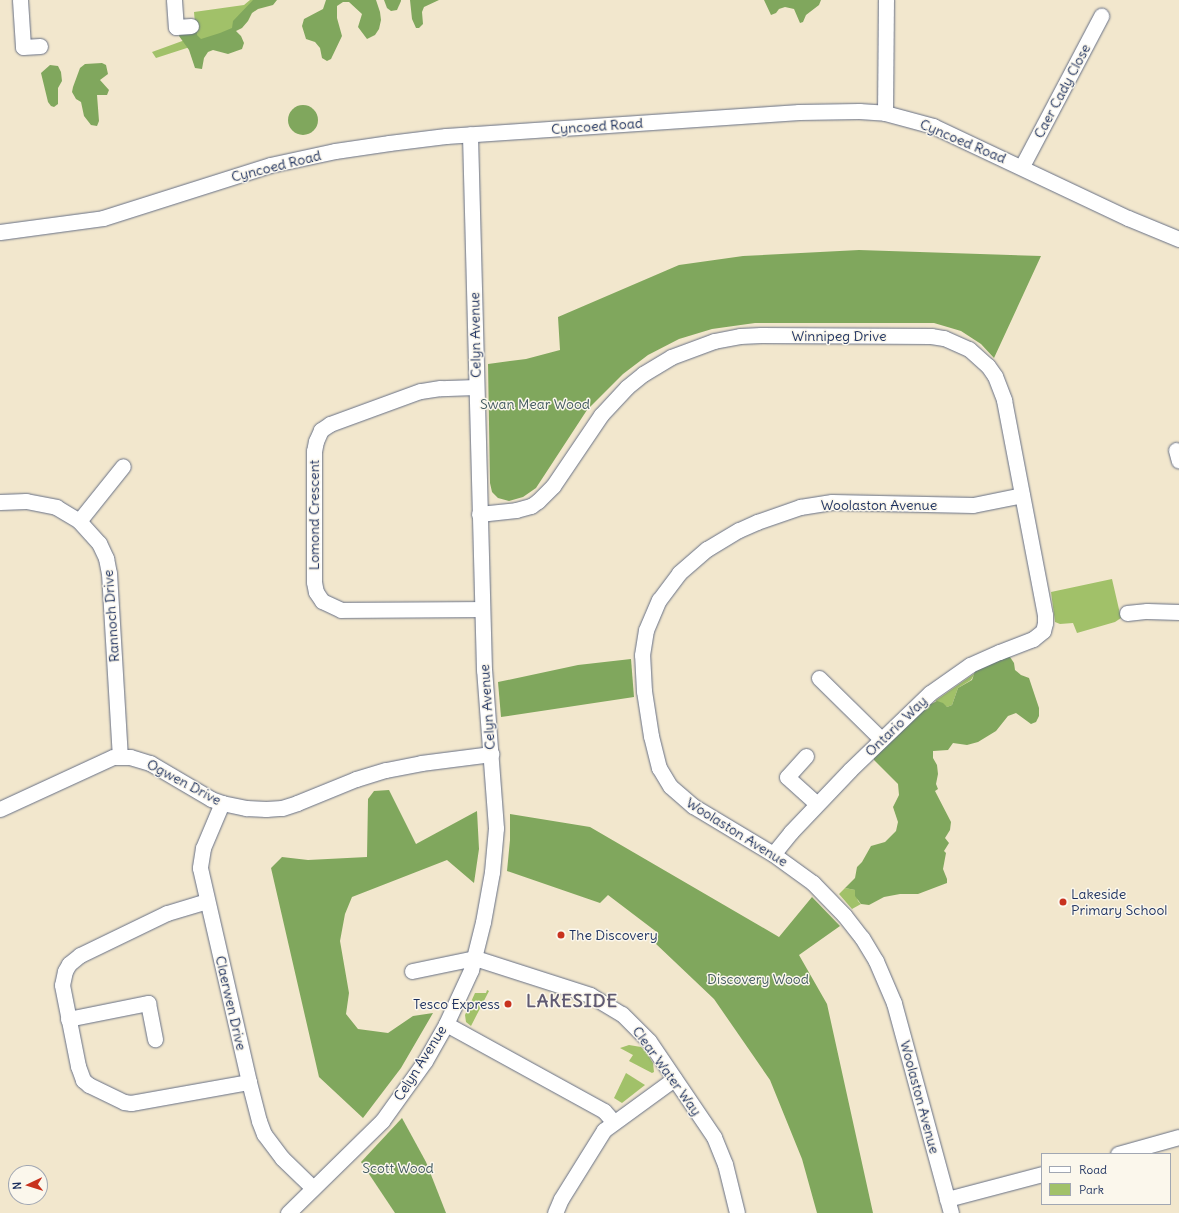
<!DOCTYPE html>
<html>
<head>
<meta charset="utf-8">
<style>
	body { margin:0 }
	#map { position:relative; width:1179px; height:1213px; overflow:hidden; background:#f2e7cd; font-family:Delius,sans-serif }
	div>[style] { position:absolute }
	[style*='--x'] { left:calc(var(--x)*1px); top:calc(var(--y)*1px); width:calc(var(--w)*1px); rotate:calc(var(--a)*1deg) }
	.green>* { inset:0; background:#a1c169 }
	.forest>* { inset:0; background:#80a75d }
	.round { border-radius:50% }
	.roads { filter:drop-shadow(0 0 1px #666f85) drop-shadow(0 0 1px #666f85) }
	.minor>* { height:15px; margin:-7.5px; padding:0 7.5px; transform-origin:7.5px; border-radius:7.5px; background:#fff }
	.dots>* { width:11px; height:11px; translate:-50% -50%; box-sizing:border-box; border:2px solid #fbf7ec; border-radius:50% }
	span { translate:-50% -50%; white-space:nowrap; text-align:center; line-height:1.15; -webkit-text-stroke:3px #fbf7ec; paint-order:stroke }
	.street-label { font-size:14px; color:#1b2f5e }
	.park-label { font-size:14px; color:#435b61 }
	.poi-label { font-size:14px; color:#1b2f5e }
	.left { translate:0 -50%; text-align:left }
	.right { translate:-100% -50%; text-align:right }
	.district-label { font-size:18px; color:#605a72; font-weight:700; letter-spacing:1px }
	.legend { position:absolute; left:1041px; top:1153px; width:130px; height:52px; box-sizing:border-box; background:#fbf7ec; border:1px solid #a1a7b3; margin:0; padding:5px 7px; list-style:none; font-size:12px; color:#1b2f5e }
	.legend li { display:flex; align-items:center; gap:8px; height:20px }
	.legend b { width:20px; border:1px solid #a1a7b3 }
	.north { position:absolute; left:8px; top:1165px; width:40px; height:40px; box-sizing:border-box; background:#fbf7ec; border:1px solid #a1a7b3; border-radius:50%; rotate:266deg; font-size:11px; font-weight:700; line-height:16px; text-align:center; color:#1b2f5e }
	.north::after { content:''; display:block; margin:auto; width:14px; height:18px; background:#c8321e; clip-path:polygon(50% 0,100% 100%,50% 72%,0 100%) }
</style>
</head>
<body>
<div id="map">
	<div class="green">
		<div style="clip-path:polygon(250px 0,262px 0,237px 27px,193px 46px,156px 58px,152px 52px,196px 36px,194px 12px,244px 5px)"></div>
		<div style="clip-path:polygon(1112px 579px,1121px 618px,1115px 622px,1077px 633px,1073px 623px,1060px 624px,1055px 622px,1051px 592px)"></div>
		<div style="clip-path:polygon(975px 673px,971px 680px,958px 688px,952px 705px,947px 707px,935px 701px)"></div>
		<div style="clip-path:polygon(845px 888px,855px 890px,858px 901px,861px 904px,852px 909px,839px 894px)"></div>
		<div style="clip-path:polygon(487px 990px,489px 991px,471px 1026px,466px 1022px,465px 1015px,475px 993px,486px 993px)"></div>
		<div style="clip-path:polygon(629px 1045px,641px 1047px,646px 1052px,653px 1063px,654px 1072px,652px 1073px,629px 1061px,633px 1055px,620px 1048px)"></div>
		<div style="clip-path:polygon(626px 1073px,645px 1085px,622px 1103px,614px 1098px)"></div>
	</div>
	<div class="forest">
		<div style="clip-path:polygon(253px 0,277px 0,273px 5px,258px 9px,252px 13px,248px 21px,242px 28px,236px 31px,241px 36px,244px 43px,242px 49px,228px 54px,213px 50px,208px 52px,204px 58px,202px 69px,195px 68px,189px 50px,179px 36px,181px 29px,196px 28px,197px 35px,201px 39px,220px 33px,232px 28px,233px 21px)"></div>
		<div style="clip-path:polygon(326px 0,376px 0,380px 12px,381px 20px,379px 29px,375px 35px,367px 39px,358px 27px,362px 14px,349px 2px,343px 2px,337px 6px,337px 18px,342px 36px,331px 59px,327px 61px,322px 58px,320px 48px,315px 42px,306px 39px,302px 26px,304px 19px,323px 9px)"></div>
		<div style="clip-path:polygon(384px 0,401px 0,401px 1px,397px 10px,391px 11px,387px 8px)"></div>
		<div style="clip-path:polygon(410px 0,439px 0,424px 7px,422px 12px,423px 24px,419px 28px,416px 28px,412px 19px)"></div>
		<div style="clip-path:polygon(764px 0,821px 0,819px 5px,806px 15px,803px 22px,800px 23px,794px 9px,785px 7px,779px 9px,776px 13px,771px 15px)"></div>
		<div style="clip-path:polygon(102px 63px,106px 65px,108px 74px,100px 80px,109px 90px,107px 95px,97px 95px,99px 121px,97px 126px,91px 125px,84px 116px,81px 102px,76px 99px,72px 92px,73px 87px,80px 68px,85px 64px)"></div>
		<div style="clip-path:polygon(50px 65px,58px 66px,61px 72px,62px 81px,58px 88px,58px 104px,54px 107px,51px 106px,48px 102px,41px 73px)"></div>
		<div class="round" style="left:288px;top:105px;width:30px;height:30px"></div>
		<div style="clip-path:polygon(859px 250px,1041px 256px,994px 358px,981px 344px,961px 331px,934px 323px,755px 323px,712px 329px,679px 339px,648px 355px,623px 374px,587px 410px,536px 488px,523px 497px,509px 501px,498px 498px,492px 492px,490px 483px,488px 364px,526px 359px,560px 350px,558px 317px,679px 265px,743px 256px)"></div>
		<div style="clip-path:polygon(1005px 655px,1010px 657px,1014px 663px,1015px 670px,1021px 675px,1029px 678px,1039px 708px,1039px 716px,1036px 722px,1031px 724px,1016px 713px,1008px 716px,996px 731px,978px 742px,967px 745px,953px 743px,948px 750px,933px 751px,933px 758px,937px 765px,938px 774px,936px 784px,938px 789px,935px 791px,951px 822px,950px 830px,945px 838px,949px 843px,944px 851px,946px 853px,943px 869px,947px 879px,947px 883px,918px 894px,900px 894px,884px 897px,869px 905px,861px 904px,855px 896px,855px 890px,845px 888px,855px 878px,857px 867px,862px 862px,871px 846px,885px 842px,896px 831px,898px 822px,893px 807px,899px 795px,898px 784px,874px 760px,874px 754px,913px 711px,921px 712px,925px 707px,937px 701px,943px 703px,947px 707px,952px 705px,958px 688px,972px 680px,977px 665px)"></div>
		<div style="clip-path:polygon(631px 659px,634px 697px,501px 717px,498px 682px,578px 665px)"></div>
		<div style="clip-path:polygon(389px 790px,416px 844px,477px 811px,479px 849px,474px 883px,447px 860px,352px 897px,345px 914px,340px 941px,349px 993px,346px 1014px,358px 1029px,388px 1033px,413px 1016px,433px 1013px,401px 1068px,363px 1118px,319px 1077px,271px 868px,282px 857px,308px 860px,367px 857px,368px 799px,374px 791px)"></div>
		<div style="clip-path:polygon(510px 814px,590px 827px,779px 937px,812px 897px,840px 926px,799px 955px,827px 1004px,873px 1213px,817px 1213px,802px 1159px,770px 1080px,714px 999px,655px 943px,658px 933px,608px 895px,600px 903px,507px 871px,510px 840px)"></div>
		<div style="clip-path:polygon(402px 1118px,426px 1162px,446px 1213px,395px 1213px,361px 1162px)"></div>
	</div>
	<div class="roads">
		<div class="minor">
			<div style="--x:20;--y:0;--w:47;--a:86.3"></div>
			<div style="--x:23;--y:47;--w:17;--a:-3"></div>
			<div style="--x:174;--y:0;--w:27;--a:86"></div>
			<div style="--x:176;--y:27;--w:15;--a:-4"></div>
			<div style="--x:885;--y:113;--w:113;--a:-89.5"></div>
			<div style="--x:1022;--y:166;--w:170;--a:-62.2"></div>
			<div style="--x:0;--y:232;--w:104;--a:-7.7"></div>
			<div style="--x:103;--y:218;--w:175;--a:-17.6"></div>
			<div style="--x:270;--y:165;--w:66;--a:-12.2"></div>
			<div style="--x:335;--y:151;--w:55;--a:-8.4"></div>
			<div style="--x:389;--y:143;--w:57;--a:-7"></div>
			<div style="--x:446;--y:136;--w:354;--a:-3.9"></div>
			<div style="--x:799;--y:112;--w:60;--a:-1"></div>
			<div style="--x:859;--y:111;--w:26;--a:4"></div>
			<div style="--x:885;--y:113;--w:50;--a:15.2"></div>
			<div style="--x:933;--y:126;--w:216;--a:25.3"></div>
			<div style="--x:1128;--y:218;--w:55;--a:22.4"></div>
			<div style="--x:476;--y:387;--w:36;--a:178"></div>
			<div style="--x:440;--y:388;--w:20;--a:171"></div>
			<div style="--x:420;--y:391;--w:96;--a:159.9"></div>
			<div style="--x:330;--y:424;--w:11;--a:146"></div>
			<div style="--x:321;--y:430;--w:12;--a:114"></div>
			<div style="--x:316;--y:441;--w:10;--a:101"></div>
			<div style="--x:314;--y:451;--w:131;--a:90"></div>
			<div style="--x:314;--y:582;--w:10;--a:79"></div>
			<div style="--x:316;--y:592;--w:11;--a:56"></div>
			<div style="--x:322;--y:601;--w:21;--a:25"></div>
			<div style="--x:341;--y:610;--w:141;--a:-0.4"></div>
			<div style="--x:1176;--y:450;--w:11;--a:75"></div>
			<div style="--x:0;--y:502;--w:26;--a:-2"></div>
			<div style="--x:26;--y:501;--w:31;--a:11"></div>
			<div style="--x:56;--y:507;--w:27;--a:31"></div>
			<div style="--x:79;--y:521;--w:30;--a:48"></div>
			<div style="--x:99;--y:543;--w:17;--a:65"></div>
			<div style="--x:106;--y:558;--w:15;--a:79"></div>
			<div style="--x:109;--y:573;--w:183;--a:86.6"></div>
			<div style="--x:479;--y:514;--w:37;--a:-6"></div>
			<div style="--x:516;--y:510;--w:16;--a:-15"></div>
			<div style="--x:531;--y:506;--w:9;--a:-36"></div>
			<div style="--x:538;--y:501;--w:21;--a:-45"></div>
			<div style="--x:553;--y:486;--w:86;--a:-55.9"></div>
			<div style="--x:601;--y:415;--w:38;--a:-47"></div>
			<div style="--x:627;--y:387;--w:21;--a:-39"></div>
			<div style="--x:643;--y:374;--w:33;--a:-31"></div>
			<div style="--x:671;--y:357;--w:46;--a:-20.4"></div>
			<div style="--x:714;--y:341;--w:26;--a:-11"></div>
			<div style="--x:740;--y:336;--w:21;--a:-3"></div>
			<div style="--x:761;--y:335;--w:170;--a:0.3"></div>
			<div style="--x:931;--y:336;--w:13;--a:9"></div>
			<div style="--x:944;--y:338;--w:27;--a:24"></div>
			<div style="--x:969;--y:349;--w:25;--a:42"></div>
			<div style="--x:988;--y:366;--w:12;--a:55"></div>
			<div style="--x:995;--y:376;--w:26;--a:69"></div>
			<div style="--x:1004;--y:400;--w:219;--a:79.2"></div>
			<div style="--x:1045;--y:615;--w:8;--a:90"></div>
			<div style="--x:1045;--y:623;--w:8;--a:104"></div>
			<div style="--x:1043;--y:631;--w:13;--a:141"></div>
			<div style="--x:1033;--y:639;--w:36;--a:159"></div>
			<div style="--x:999;--y:652;--w:32;--a:156"></div>
			<div style="--x:970;--y:665;--w:49;--a:145"></div>
			<div style="--x:930;--y:693;--w:111;--a:136.1"></div>
			<div style="--x:850;--y:770;--w:86;--a:133.6"></div>
			<div style="--x:791;--y:832;--w:28;--a:129"></div>
			<div style="--x:79;--y:521;--w:70;--a:-51.3"></div>
			<div style="--x:1127;--y:613;--w:20;--a:-6"></div>
			<div style="--x:1147;--y:611;--w:32;--a:2"></div>
			<div style="--x:819;--y:678;--w:87;--a:44.5"></div>
			<div style="--x:806;--y:756;--w:28;--a:132"></div>
			<div style="--x:787;--y:777;--w:40;--a:42"></div>
			<div style="--x:222;--y:803;--w:49;--a:112.9"></div>
			<div style="--x:203;--y:848;--w:20;--a:99"></div>
			<div style="--x:200;--y:868;--w:220;--a:77.1"></div>
			<div style="--x:249;--y:1082;--w:40;--a:75.6"></div>
			<div style="--x:259;--y:1121;--w:14;--a:69"></div>
			<div style="--x:264;--y:1134;--w:30;--a:53"></div>
			<div style="--x:282;--y:1158;--w:43;--a:44.1"></div>
			<div style="--x:0;--y:809;--w:124;--a:-24.7"></div>
			<div style="--x:113;--y:757;--w:17;--a:0"></div>
			<div style="--x:130;--y:757;--w:21;--a:17"></div>
			<div style="--x:150;--y:763;--w:71;--a:30.5"></div>
			<div style="--x:211;--y:799;--w:12;--a:20"></div>
			<div style="--x:222;--y:803;--w:25;--a:12"></div>
			<div style="--x:246;--y:808;--w:20;--a:3"></div>
			<div style="--x:266;--y:809;--w:16;--a:-4"></div>
			<div style="--x:282;--y:808;--w:16;--a:-18"></div>
			<div style="--x:297;--y:803;--w:64;--a:-22.1"></div>
			<div style="--x:356;--y:779;--w:31;--a:-17"></div>
			<div style="--x:386;--y:770;--w:36;--a:-11"></div>
			<div style="--x:421;--y:763;--w:71;--a:-7.3"></div>
			<div style="--x:207;--y:901;--w:42;--a:163.3"></div>
			<div style="--x:167;--y:913;--w:97;--a:154.2"></div>
			<div style="--x:80;--y:955;--w:14;--a:141"></div>
			<div style="--x:69;--y:964;--w:8;--a:120"></div>
			<div style="--x:65;--y:971;--w:14;--a:102"></div>
			<div style="--x:62;--y:985;--w:83;--a:78.8"></div>
			<div style="--x:78;--y:1066;--w:15;--a:70"></div>
			<div style="--x:83;--y:1080;--w:8;--a:40"></div>
			<div style="--x:89;--y:1085;--w:39;--a:26"></div>
			<div style="--x:124;--y:1102;--w:7;--a:8"></div>
			<div style="--x:131;--y:1103;--w:120;--a:-10.1"></div>
			<div style="--x:412;--y:971;--w:64;--a:-11.7"></div>
			<div style="--x:475;--y:958;--w:121;--a:17.8"></div>
			<div style="--x:590;--y:995;--w:37;--a:31"></div>
			<div style="--x:622;--y:1014;--w:38;--a:45"></div>
			<div style="--x:649;--y:1041;--w:116;--a:55.9"></div>
			<div style="--x:714;--y:1137;--w:29;--a:68"></div>
			<div style="--x:725;--y:1164;--w:50;--a:76.2"></div>
			<div style="--x:68;--y:1019;--w:82;--a:-11.3"></div>
			<div style="--x:148;--y:1003;--w:37;--a:79"></div>
			<div style="--x:446;--y:1024;--w:180;--a:28.8"></div>
			<div style="--x:604;--y:1111;--w:13;--a:48"></div>
			<div style="--x:1118;--y:1154;--w:63;--a:-15.6"></div>
			<div style="--x:947;--y:1199;--w:98;--a:-14.7"></div>
			<div style="--x:288;--y:1213;--w:132;--a:-44.4"></div>
			<div style="--x:382;--y:1121;--w:74;--a:-54.4"></div>
			<div style="--x:425;--y:1061;--w:43;--a:-60.4"></div>
			<div style="--x:446;--y:1024;--w:60;--a:-65.2"></div>
			<div style="--x:471;--y:970;--w:49;--a:-76"></div>
			<div style="--x:483;--y:922;--w:51;--a:-79.8"></div>
			<div style="--x:492;--y:872;--w:44;--a:-84.8"></div>
			<div style="--x:496;--y:828;--w:158;--a:-94.3"></div>
			<div style="--x:484;--y:670;--w:536;--a:-91.5"></div>
			<div style="--x:555;--y:1213;--w:15;--a:-67"></div>
			<div style="--x:561;--y:1199;--w:81;--a:-58.1"></div>
			<div style="--x:604;--y:1130;--w:87;--a:-36.1"></div>
			<div style="--x:951;--y:1213;--w:218;--a:-105.2"></div>
			<div style="--x:894;--y:1003;--w:46;--a:-113.2"></div>
			<div style="--x:876;--y:961;--w:27;--a:-121"></div>
			<div style="--x:862;--y:938;--w:29;--a:-128"></div>
			<div style="--x:844;--y:915;--w:45;--a:-134.1"></div>
			<div style="--x:813;--y:883;--w:49;--a:-144.1"></div>
			<div style="--x:773;--y:854;--w:93;--a:-149"></div>
			<div style="--x:693;--y:806;--w:30;--a:-139"></div>
			<div style="--x:670;--y:786;--w:21;--a:-121"></div>
			<div style="--x:659;--y:768;--w:33;--a:-104"></div>
			<div style="--x:651;--y:736;--w:46;--a:-98.8"></div>
			<div style="--x:644;--y:691;--w:36;--a:-93"></div>
			<div style="--x:642;--y:655;--w:25;--a:-81"></div>
			<div style="--x:646;--y:630;--w:33;--a:-67"></div>
			<div style="--x:659;--y:600;--w:34;--a:-53"></div>
			<div style="--x:679;--y:573;--w:37;--a:-41"></div>
			<div style="--x:707;--y:549;--w:37;--a:-31"></div>
			<div style="--x:739;--y:530;--w:20;--a:-24"></div>
			<div style="--x:757;--y:522;--w:46;--a:-19.2"></div>
			<div style="--x:800;--y:507;--w:32;--a:-9"></div>
			<div style="--x:832;--y:502;--w:141;--a:1.2"></div>
			<div style="--x:973;--y:505;--w:50;--a:-11.5"></div>
		</div>
	</div>
	<div class="dots">
		<div style="left:1063px;top:902px;background:#c8321e"></div>
		<div style="left:561px;top:935px;background:#c8321e"></div>
		<div style="left:508px;top:1004px;background:#c8321e"></div>
	</div>
	<div class="street-label">
		<span style="left:1062px;top:91px;rotate:-62deg">Caer Cady Close</span>
		<span style="left:597px;top:126px;rotate:-4deg">Cyncoed Road</span>
		<span style="left:963px;top:141px;rotate:23deg">Cyncoed Road</span>
		<span style="left:276px;top:166px;rotate:-14deg">Cyncoed Road</span>
		<span style="left:475px;top:335px;rotate:-91deg">Celyn Avenue</span>
		<span style="left:839px;top:336px">Winnipeg Drive</span>
		<span style="left:879px;top:505px">Woolaston Avenue</span>
		<span style="left:314px;top:515px;rotate:-90deg">Lomond Crescent</span>
		<span style="left:111px;top:616px;rotate:-94deg">Rannoch Drive</span>
		<span style="left:487px;top:707px;rotate:-94deg">Celyn Avenue</span>
		<span style="left:896px;top:726px;rotate:-44deg">Ontario Way</span>
		<span style="left:184px;top:782px;rotate:28deg">Ogwen Drive</span>
		<span style="left:737px;top:832px;rotate:32deg">Woolaston Avenue</span>
		<span style="left:231px;top:1003px;rotate:77deg">Claerwen Drive</span>
		<span style="left:420px;top:1063px;rotate:-58deg">Celyn Avenue</span>
		<span style="left:667px;top:1071px;rotate:54deg">Clear Water Way</span>
		<span style="left:920px;top:1097px;rotate:75deg">Woolaston Avenue</span>
	</div>
	<div class="park-label">
		<span style="left:535px;top:404px">Swan Mear Wood</span>
		<span style="left:758px;top:979px">Discovery Wood</span>
		<span style="left:398px;top:1168px">Scott Wood</span>
	</div>
	<div class="poi-label">
		<span class="left" style="left:1071px;top:902px">Lakeside<br>Primary School</span>
		<span class="left" style="left:569px;top:935px">The Discovery</span>
		<span class="right" style="left:500px;top:1004px">Tesco Express</span>
	</div>
	<div class="district-label">
		<span style="left:572px;top:1001px">LAKESIDE</span>
	</div>
	<ul class="legend">
	<li><b style="height:5px;background:#fff"></b>Road</li>
	<li><b style="height:11px;background:#a1c169"></b>Park</li>
	</ul>
	<div class="north">N</div>
</div>
</body>
</html>
